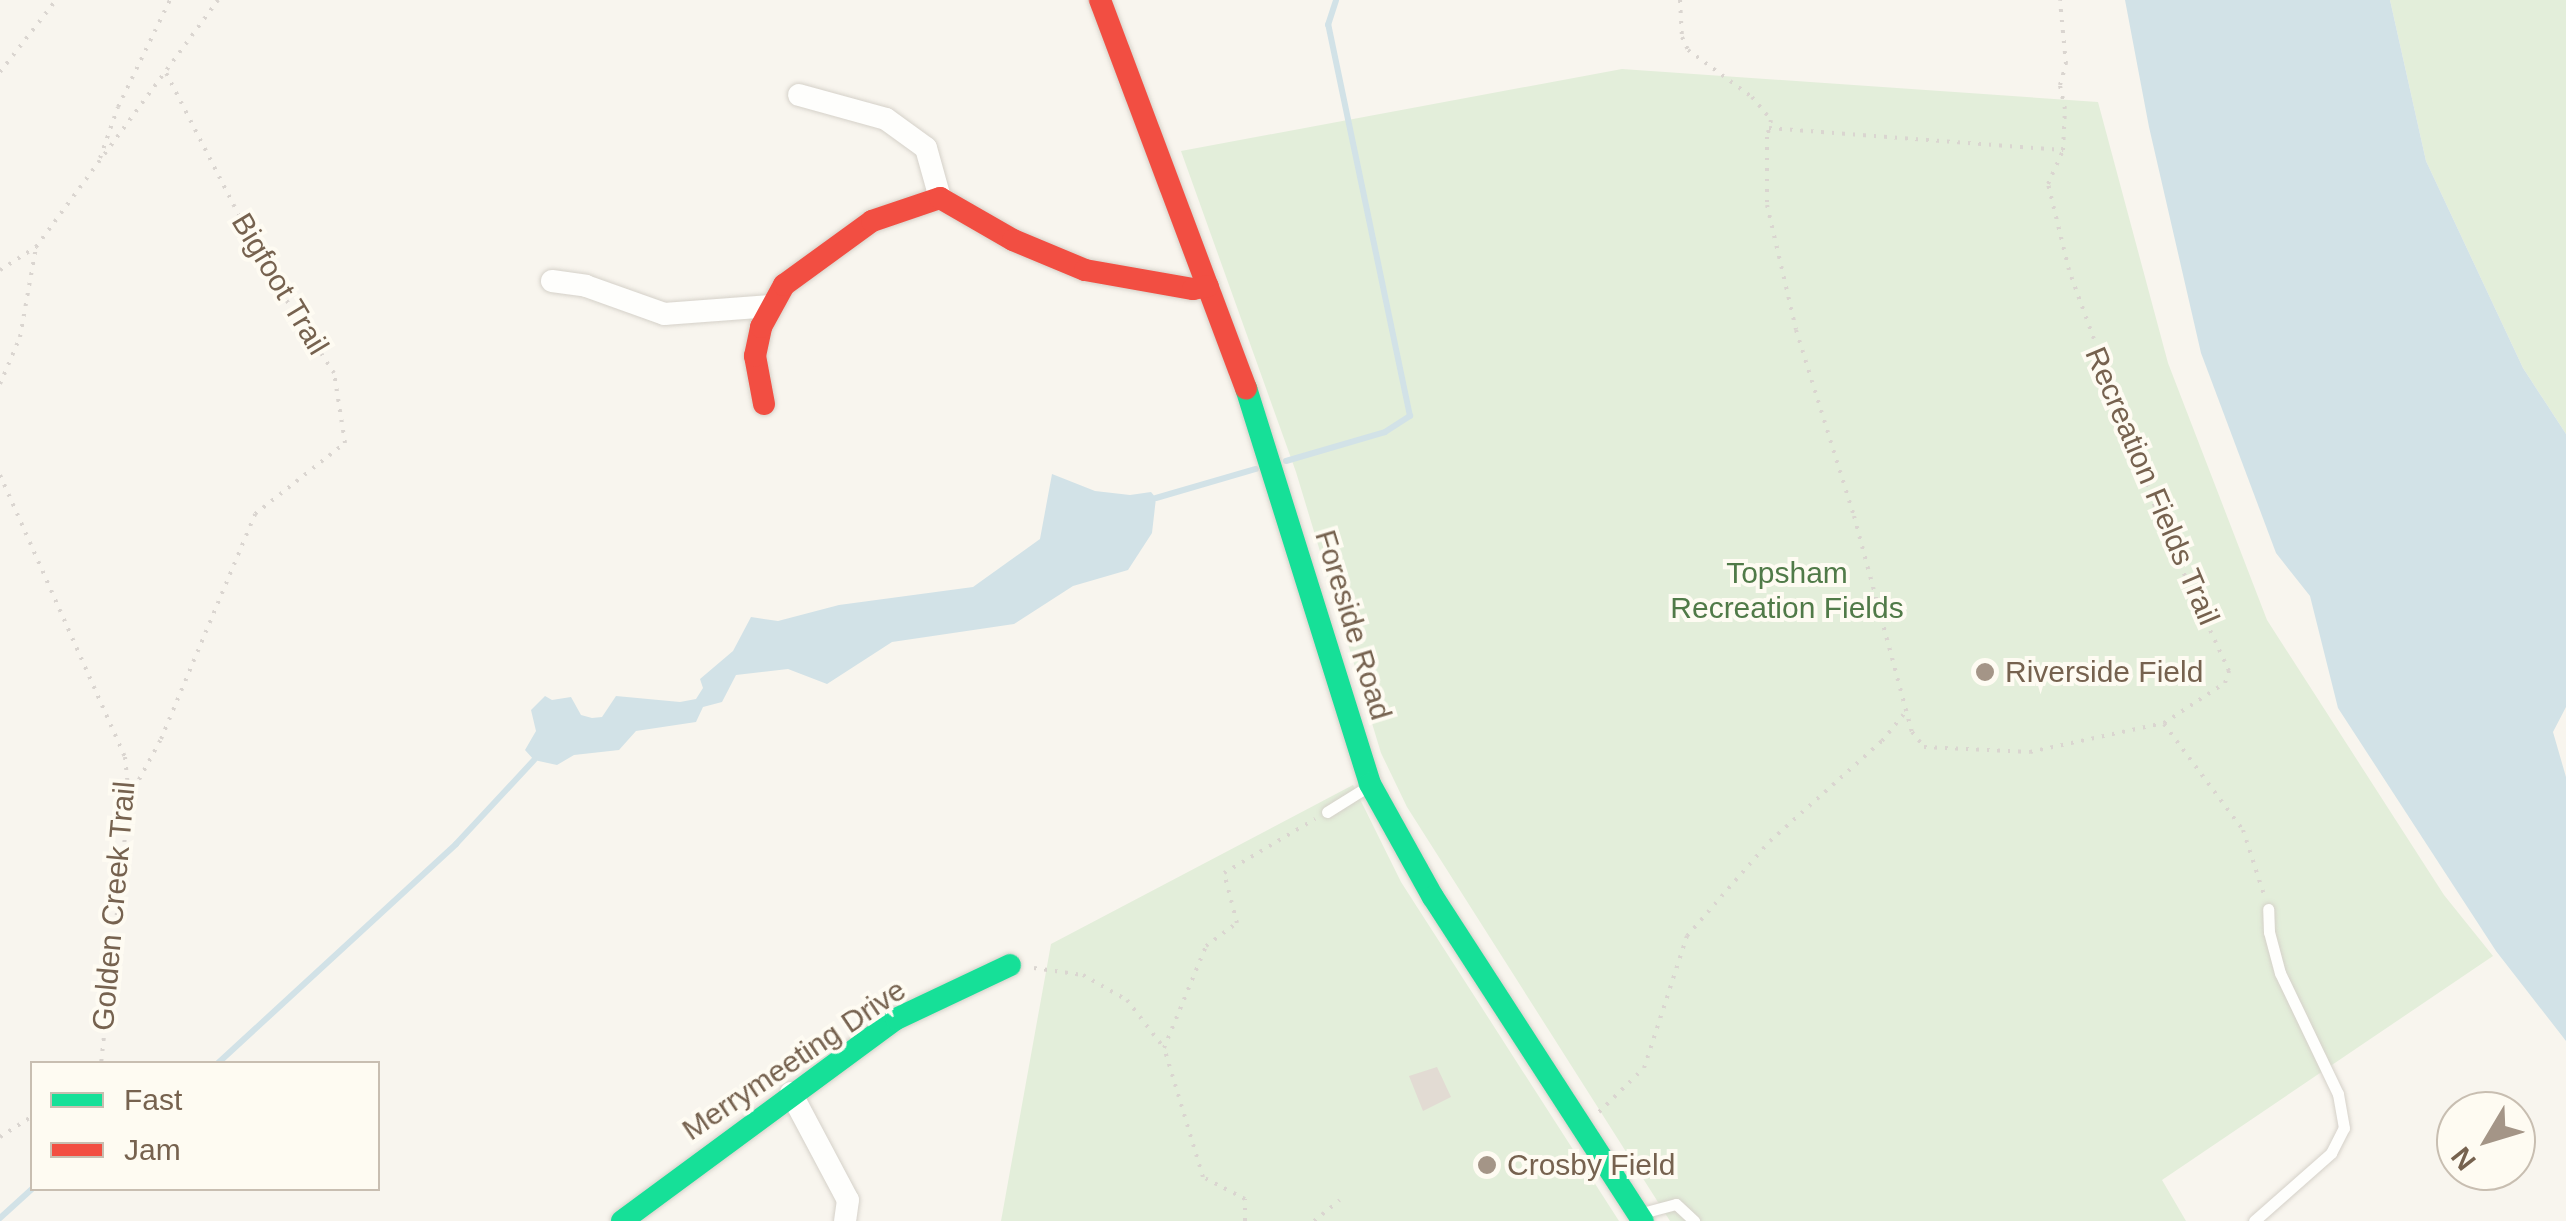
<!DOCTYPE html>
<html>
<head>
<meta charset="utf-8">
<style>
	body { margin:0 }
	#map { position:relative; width:2566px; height:1221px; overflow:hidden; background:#f8f5ee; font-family:Helvetica,sans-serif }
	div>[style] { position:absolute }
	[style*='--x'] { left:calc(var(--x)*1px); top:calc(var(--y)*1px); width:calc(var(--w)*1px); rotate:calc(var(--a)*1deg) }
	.green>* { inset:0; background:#e3eeda }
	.water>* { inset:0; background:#d2e2e7 }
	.stream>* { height:6px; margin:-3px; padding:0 3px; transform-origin:3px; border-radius:3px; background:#d2e2e7 }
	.building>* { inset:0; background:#e2dbd3 }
	.path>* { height:4px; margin-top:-2px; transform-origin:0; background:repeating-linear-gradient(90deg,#dad5d0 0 2.5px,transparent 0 10.5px) }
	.roads { filter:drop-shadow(0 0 2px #d5d1c9) drop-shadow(0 0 2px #d5d1c9) }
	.lane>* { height:11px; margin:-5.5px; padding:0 5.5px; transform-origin:5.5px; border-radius:5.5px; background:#fefefc }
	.street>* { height:22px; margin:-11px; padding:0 11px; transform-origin:11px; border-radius:11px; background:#fefefc }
	.fast>* { height:22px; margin:-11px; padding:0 11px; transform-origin:11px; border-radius:11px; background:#16e098 }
	.jam>* { height:22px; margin:-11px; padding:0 11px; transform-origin:11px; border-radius:11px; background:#f24e42 }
	.dots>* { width:28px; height:28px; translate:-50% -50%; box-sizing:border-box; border:5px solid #fefbf2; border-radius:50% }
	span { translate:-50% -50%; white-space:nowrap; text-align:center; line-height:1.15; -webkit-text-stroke:8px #fefbf2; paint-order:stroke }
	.street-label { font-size:30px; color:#76624f }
	.park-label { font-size:30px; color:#507a48 }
	.poi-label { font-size:30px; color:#76624f }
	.left { translate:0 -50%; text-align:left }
	.legend { position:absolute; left:30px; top:1061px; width:350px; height:130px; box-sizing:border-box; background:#fefbf2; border:2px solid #c8beb1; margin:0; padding:12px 18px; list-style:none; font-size:30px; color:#76624f }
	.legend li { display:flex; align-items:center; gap:20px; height:50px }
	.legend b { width:50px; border:2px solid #c8beb1 }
	.north { position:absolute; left:2436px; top:1091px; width:100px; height:100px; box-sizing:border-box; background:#fefbf2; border:2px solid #c8beb1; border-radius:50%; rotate:232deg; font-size:28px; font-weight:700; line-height:40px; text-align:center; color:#76624f }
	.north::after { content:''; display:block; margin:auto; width:35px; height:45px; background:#a49587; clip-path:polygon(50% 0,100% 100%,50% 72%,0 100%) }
</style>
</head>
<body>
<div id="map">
	<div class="green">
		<div style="clip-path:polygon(2390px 0,2566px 0,2566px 434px,2523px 368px,2426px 161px)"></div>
		<div style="clip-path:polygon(1622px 69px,2098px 102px,2168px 363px,2267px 620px,2444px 895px,2493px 956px,2162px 1180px,2186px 1221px,1670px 1221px,1407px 807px,1381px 753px,1296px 472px,1181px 151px)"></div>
		<div style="clip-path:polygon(1353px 785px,1401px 882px,1619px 1221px,1001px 1221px,1051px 944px)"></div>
	</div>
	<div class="water">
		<div style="clip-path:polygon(2125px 0,2390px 0,2426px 161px,2523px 368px,2566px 434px,2566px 707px,2553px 732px,2566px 777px,2566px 1041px,2496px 951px,2338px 708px,2310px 596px,2276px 553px,2201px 353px,2149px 127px)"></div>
		<div style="clip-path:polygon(1052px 474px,1095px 491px,1130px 495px,1151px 492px,1156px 498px,1152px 533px,1128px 570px,1073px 586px,1014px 624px,892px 642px,827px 684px,788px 669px,736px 675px,722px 702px,703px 707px,696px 722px,636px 731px,619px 750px,574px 755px,557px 765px,534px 760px,525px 750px,536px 731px,531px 710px,545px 696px,552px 700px,571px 697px,581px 715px,592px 718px,602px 717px,616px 696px,680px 702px,696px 699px,703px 688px,700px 679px,733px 651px,751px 617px,778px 621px,839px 605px,973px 587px,1040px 539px)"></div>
	</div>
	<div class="stream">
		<div style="--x:1286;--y:461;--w:103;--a:-16.3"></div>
		<div style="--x:1385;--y:432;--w:30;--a:-33"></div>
		<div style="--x:1410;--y:416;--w:400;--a:-101.8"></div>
		<div style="--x:1328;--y:25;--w:26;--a:-72"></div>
		<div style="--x:1156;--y:498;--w:104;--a:-16.2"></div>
		<div style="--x:217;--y:1064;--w:325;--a:-42.6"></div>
		<div style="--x:456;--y:844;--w:115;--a:-47.1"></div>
		<div style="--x:0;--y:1218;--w:45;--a:-42.3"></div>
	</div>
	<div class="building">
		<div style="clip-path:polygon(1437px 1067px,1451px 1097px,1423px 1111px,1409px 1076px)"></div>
	</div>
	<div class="path">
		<div style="--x:1680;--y:0;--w:37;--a:87"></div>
		<div style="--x:1682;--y:37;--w:14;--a:65"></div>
		<div style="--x:1688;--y:50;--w:79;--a:36.3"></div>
		<div style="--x:1752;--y:97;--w:30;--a:50"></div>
		<div style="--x:1771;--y:120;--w:17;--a:103"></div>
		<div style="--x:1767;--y:137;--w:68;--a:90"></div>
		<div style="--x:1767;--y:205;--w:128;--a:76.9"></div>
		<div style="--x:1796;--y:330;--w:195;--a:72.7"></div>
		<div style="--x:1854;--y:516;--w:224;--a:75"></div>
		<div style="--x:1912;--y:732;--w:19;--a:51"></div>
		<div style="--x:1924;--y:747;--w:106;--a:2.7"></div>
		<div style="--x:2030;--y:752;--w:137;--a:-12.2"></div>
		<div style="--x:2164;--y:723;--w:73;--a:-33.3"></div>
		<div style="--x:2225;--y:683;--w:13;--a:-72"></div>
		<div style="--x:2229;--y:671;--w:160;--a:-114.8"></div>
		<div style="--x:2162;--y:526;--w:272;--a:-110"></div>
		<div style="--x:2069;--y:270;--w:89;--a:-103.7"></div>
		<div style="--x:2048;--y:184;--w:37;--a:-66"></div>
		<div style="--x:2063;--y:150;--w:41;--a:-87.2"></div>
		<div style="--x:2065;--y:109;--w:25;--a:-102"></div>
		<div style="--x:2060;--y:85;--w:22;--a:-74"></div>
		<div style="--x:2066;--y:64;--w:64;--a:-95.4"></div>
		<div style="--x:0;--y:72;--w:91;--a:-52.1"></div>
		<div style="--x:1769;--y:128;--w:295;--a:4.3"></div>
		<div style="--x:100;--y:158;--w:54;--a:-70.6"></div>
		<div style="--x:118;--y:107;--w:119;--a:-64.1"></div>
		<div style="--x:0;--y:270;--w:43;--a:-32.6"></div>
		<div style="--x:36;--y:247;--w:307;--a:-53.6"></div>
		<div style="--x:0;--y:384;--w:51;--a:-66.9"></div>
		<div style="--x:20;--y:337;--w:91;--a:-79.9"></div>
		<div style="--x:0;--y:475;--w:308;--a:66.1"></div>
		<div style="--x:125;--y:757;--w:41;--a:84.4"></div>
		<div style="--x:129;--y:798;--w:267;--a:96"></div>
		<div style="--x:2164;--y:724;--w:132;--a:53.3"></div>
		<div style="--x:2243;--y:830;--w:68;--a:72.1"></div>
		<div style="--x:129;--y:798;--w:67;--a:-61.5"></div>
		<div style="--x:161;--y:739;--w:244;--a:-67.3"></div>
		<div style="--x:255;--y:514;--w:115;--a:-38.3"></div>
		<div style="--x:345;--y:443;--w:71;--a:-98.9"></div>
		<div style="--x:334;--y:373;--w:121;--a:-123.2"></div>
		<div style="--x:268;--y:272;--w:226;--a:-117.1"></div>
		<div style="--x:1034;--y:968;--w:49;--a:8.1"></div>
		<div style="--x:1083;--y:975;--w:51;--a:29.6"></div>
		<div style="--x:1127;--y:1000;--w:61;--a:52.4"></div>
		<div style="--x:1599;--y:1112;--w:63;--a:-44.4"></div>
		<div style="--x:1644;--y:1068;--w:139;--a:-72"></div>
		<div style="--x:1687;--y:936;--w:126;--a:-48.9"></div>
		<div style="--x:1770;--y:841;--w:150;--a:-41.8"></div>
		<div style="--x:1882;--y:741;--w:36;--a:-51"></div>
		<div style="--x:0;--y:1137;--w:38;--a:-33"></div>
		<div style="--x:1245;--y:1221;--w:22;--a:-90"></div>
		<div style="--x:1245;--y:1199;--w:47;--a:-152.4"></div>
		<div style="--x:1203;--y:1177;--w:135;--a:-106.8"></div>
		<div style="--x:1164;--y:1048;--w:110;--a:-67.6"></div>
		<div style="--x:1206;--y:946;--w:39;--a:-37"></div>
		<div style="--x:1237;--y:923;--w:52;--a:-104.6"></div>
		<div style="--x:1224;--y:873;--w:106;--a:-30.7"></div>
		<div style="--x:1314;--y:1221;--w:33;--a:-39"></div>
	</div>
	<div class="roads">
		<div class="lane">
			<div style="--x:1327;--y:812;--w:47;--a:-32"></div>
			<div style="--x:1642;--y:1213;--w:35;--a:-15"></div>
			<div style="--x:1676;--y:1204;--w:25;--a:43"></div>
			<div style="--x:2254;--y:1221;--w:103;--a:-41.4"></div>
			<div style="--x:2331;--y:1153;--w:28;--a:-63"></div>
			<div style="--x:2344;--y:1128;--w:35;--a:-100"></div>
			<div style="--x:2338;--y:1094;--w:134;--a:-115.6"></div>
			<div style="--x:2280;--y:973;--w:42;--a:-105"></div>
			<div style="--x:2269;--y:932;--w:23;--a:-92"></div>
		</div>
		<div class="street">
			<div style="--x:799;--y:95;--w:90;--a:15.4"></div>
			<div style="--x:886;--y:119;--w:49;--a:35.9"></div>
			<div style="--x:926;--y:148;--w:52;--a:74.4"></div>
			<div style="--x:552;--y:281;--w:34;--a:8"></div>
			<div style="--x:586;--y:286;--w:83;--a:19.7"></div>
			<div style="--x:664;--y:314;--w:107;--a:-4.3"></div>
			<div style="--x:791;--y:1093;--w:121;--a:62"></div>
			<div style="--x:848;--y:1200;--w:21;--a:98"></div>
		</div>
		<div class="fast">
			<div style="--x:1246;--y:388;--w:415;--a:72.6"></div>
			<div style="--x:1370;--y:784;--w:129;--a:60.9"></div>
			<div style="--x:1433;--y:897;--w:386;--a:57.1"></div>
			<div style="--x:622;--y:1221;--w:340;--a:-36.4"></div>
			<div style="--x:896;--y:1019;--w:126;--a:-25.3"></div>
		</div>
		<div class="jam">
			<div style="--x:1100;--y:0;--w:415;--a:69.4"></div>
			<div style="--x:764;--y:404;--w:49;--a:-100.6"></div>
			<div style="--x:755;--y:356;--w:30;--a:-78"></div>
			<div style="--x:761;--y:327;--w:48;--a:-61.3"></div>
			<div style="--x:784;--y:285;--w:109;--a:-36"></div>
			<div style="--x:872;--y:221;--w:72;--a:-18.7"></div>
			<div style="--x:940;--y:198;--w:84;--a:29.9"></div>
			<div style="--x:1013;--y:240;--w:78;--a:22.6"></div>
			<div style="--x:1085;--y:270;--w:110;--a:10"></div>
			<div style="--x:1193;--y:289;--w:15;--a:-11"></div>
		</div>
	</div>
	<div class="dots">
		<div style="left:1985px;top:672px;background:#a49587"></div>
		<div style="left:1487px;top:1165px;background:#a49587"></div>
	</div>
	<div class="street-label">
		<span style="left:280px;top:284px;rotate:59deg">Bigfoot Trail</span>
		<span style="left:2152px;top:486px;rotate:67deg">Recreation Fields Trail</span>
		<span style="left:1353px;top:625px;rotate:73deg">Foreside Road</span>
		<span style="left:114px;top:906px;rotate:-85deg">Golden Creek Trail</span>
		<span style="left:794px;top:1060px;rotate:-34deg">Merrymeeting Drive</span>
	</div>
	<div class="park-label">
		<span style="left:1787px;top:590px">Topsham<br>Recreation Fields</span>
	</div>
	<div class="poi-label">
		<span class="left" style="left:2005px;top:672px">Riverside Field</span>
		<span class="left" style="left:1507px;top:1165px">Crosby Field</span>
	</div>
	<ul class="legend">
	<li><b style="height:12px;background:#16e098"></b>Fast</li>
	<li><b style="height:12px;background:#f24e42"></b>Jam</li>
	</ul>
	<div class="north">N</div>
</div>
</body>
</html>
